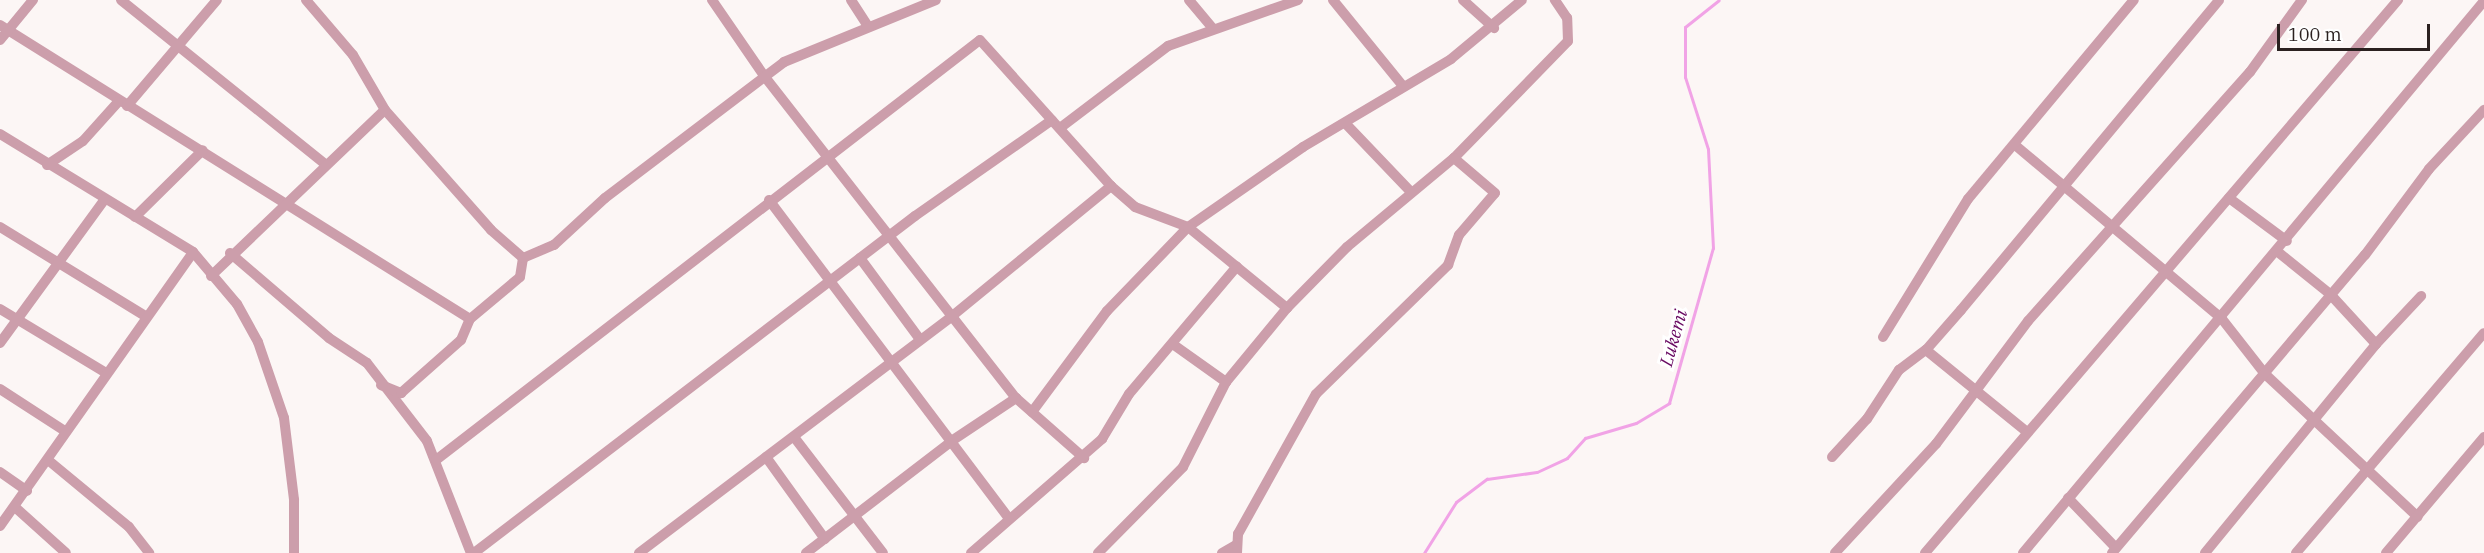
<!DOCTYPE html>
<html>
<head>
<meta charset="utf-8">
<style>
	body { margin:0 }
	#map { position:relative; width:2484px; height:553px; overflow:hidden; background:#fcf6f5; font-family:"IBM Plex Serif",serif }
	div>[style] { position:absolute }
	[style*='--x'] { left:calc(var(--x)*1px); top:calc(var(--y)*1px); width:calc(var(--w)*1px); rotate:calc(var(--a)*1deg) }
	.stream>* { height:3px; margin:-1.5px; padding:0 1.5px; transform-origin:1.5px; border-radius:1.5px; background:#f1a3e6 }
	.minor>* { height:10px; margin:-5px; padding:0 5px; transform-origin:5px; border-radius:5px; background:#cc9eab }
	span { translate:-50% -50%; white-space:nowrap; text-align:center; line-height:1.15; -webkit-text-stroke:6px #fff; paint-order:stroke }
	.water-label { font-size:18px; color:#680961; font-style:italic }
	.scale { position:absolute; left:2277px; top:24px; width:153px; height:27px; box-sizing:border-box; border:3px solid #2b2120; border-top:0; padding-left:8px; font-size:18px; line-height:21px; white-space:nowrap; color:#2b2120; -webkit-text-stroke:4px #fff; paint-order:stroke }
</style>
</head>
<body>
<div id="map">
	<div class="stream">
		<div style="--x:1424;--y:553;--w:60;--a:-57.9"></div>
		<div style="--x:1456;--y:502;--w:39;--a:-37"></div>
		<div style="--x:1487;--y:479;--w:50;--a:-8"></div>
		<div style="--x:1537;--y:472;--w:33;--a:-25"></div>
		<div style="--x:1567;--y:458;--w:27;--a:-48"></div>
		<div style="--x:1585;--y:438;--w:53;--a:-16.4"></div>
		<div style="--x:1636;--y:423;--w:39;--a:-31"></div>
		<div style="--x:1669;--y:403;--w:161;--a:-74.2"></div>
		<div style="--x:1713;--y:248;--w:99;--a:-92.9"></div>
		<div style="--x:1708;--y:149;--w:76;--a:-107.7"></div>
		<div style="--x:1685;--y:77;--w:50;--a:-90"></div>
		<div style="--x:1685;--y:27;--w:43;--a:-38.5"></div>
	</div>
	<div class="minor">
		<div style="--x:121;--y:0;--w:262;--a:38.8"></div>
		<div style="--x:306;--y:0;--w:72;--a:49.5"></div>
		<div style="--x:353;--y:55;--w:64;--a:59.8"></div>
		<div style="--x:385;--y:110;--w:160;--a:48.5"></div>
		<div style="--x:491;--y:230;--w:43;--a:41.2"></div>
		<div style="--x:712;--y:0;--w:93;--a:55.5"></div>
		<div style="--x:765;--y:77;--w:407;--a:52"></div>
		<div style="--x:1016;--y:398;--w:91;--a:41.4"></div>
		<div style="--x:851;--y:0;--w:30;--a:57"></div>
		<div style="--x:1189;--y:0;--w:38;--a:50"></div>
		<div style="--x:1333;--y:0;--w:111;--a:50.9"></div>
		<div style="--x:1463;--y:0;--w:42;--a:42.1"></div>
		<div style="--x:0;--y:25;--w:554;--a:32.03"></div>
		<div style="--x:0;--y:40;--w:52;--a:-50.5"></div>
		<div style="--x:127;--y:106;--w:139;--a:-49.7"></div>
		<div style="--x:1346;--y:124;--w:93;--a:46.3"></div>
		<div style="--x:1060;--y:128;--w:136;--a:-37.2"></div>
		<div style="--x:1168;--y:46;--w:138;--a:-19.5"></div>
		<div style="--x:0;--y:134;--w:226;--a:31.4"></div>
		<div style="--x:193;--y:252;--w:68;--a:49.8"></div>
		<div style="--x:237;--y:304;--w:43;--a:61.1"></div>
		<div style="--x:258;--y:342;--w:80;--a:71.1"></div>
		<div style="--x:284;--y:418;--w:83;--a:83"></div>
		<div style="--x:294;--y:500;--w:53;--a:90"></div>
		<div style="--x:2015;--y:145;--w:270;--a:40"></div>
		<div style="--x:2222;--y:319;--w:70;--a:52"></div>
		<div style="--x:2265;--y:374;--w:209;--a:43.1"></div>
		<div style="--x:47;--y:165;--w:43;--a:-33.7"></div>
		<div style="--x:83;--y:141;--w:52;--a:-48.1"></div>
		<div style="--x:2229;--y:198;--w:72;--a:36.6"></div>
		<div style="--x:769;--y:200;--w:399;--a:53"></div>
		<div style="--x:135;--y:217;--w:95;--a:-44.6"></div>
		<div style="--x:0;--y:227;--w:172;--a:31.5"></div>
		<div style="--x:2278;--y:252;--w:67;--a:38.9"></div>
		<div style="--x:2330;--y:294;--w:68;--a:47.4"></div>
		<div style="--x:230;--y:253;--w:130;--a:40.6"></div>
		<div style="--x:329;--y:338;--w:45;--a:33.3"></div>
		<div style="--x:367;--y:363;--w:98;--a:52.4"></div>
		<div style="--x:427;--y:441;--w:120;--a:68.6"></div>
		<div style="--x:860;--y:258;--w:99;--a:53.6"></div>
		<div style="--x:211;--y:276;--w:240;--a:-43.7"></div>
		<div style="--x:0;--y:309;--w:124;--a:31.1"></div>
		<div style="--x:1883;--y:337;--w:162;--a:-58.4"></div>
		<div style="--x:1968;--y:199;--w:259;--a:-50.2"></div>
		<div style="--x:0;--y:343;--w:178;--a:-53.9"></div>
		<div style="--x:1174;--y:345;--w:64;--a:35.4"></div>
		<div style="--x:1926;--y:350;--w:130;--a:39.1"></div>
		<div style="--x:381;--y:385;--w:22;--a:22"></div>
		<div style="--x:401;--y:393;--w:80;--a:-41.5"></div>
		<div style="--x:461;--y:340;--w:23;--a:-67"></div>
		<div style="--x:470;--y:319;--w:65;--a:-40"></div>
		<div style="--x:520;--y:277;--w:19;--a:-81"></div>
		<div style="--x:523;--y:258;--w:34;--a:-23"></div>
		<div style="--x:554;--y:245;--w:69;--a:-42.7"></div>
		<div style="--x:605;--y:198;--w:225;--a:-37.2"></div>
		<div style="--x:784;--y:62;--w:164;--a:-22.2"></div>
		<div style="--x:0;--y:389;--w:77;--a:32.9"></div>
		<div style="--x:1032;--y:412;--w:126;--a:-53.4"></div>
		<div style="--x:1107;--y:311;--w:117;--a:-46"></div>
		<div style="--x:1188;--y:227;--w:140;--a:-34.8"></div>
		<div style="--x:1303;--y:147;--w:172;--a:-30.7"></div>
		<div style="--x:1451;--y:59;--w:92;--a:-39.7"></div>
		<div style="--x:794;--y:437;--w:146;--a:52.5"></div>
		<div style="--x:766;--y:457;--w:101;--a:54.3"></div>
		<div style="--x:1832;--y:457;--w:52;--a:-47.4"></div>
		<div style="--x:1867;--y:419;--w:59;--a:-56.9"></div>
		<div style="--x:1899;--y:370;--w:34;--a:-37"></div>
		<div style="--x:1926;--y:350;--w:53;--a:-48.8"></div>
		<div style="--x:1961;--y:310;--w:403;--a:-50.2"></div>
		<div style="--x:48;--y:460;--w:105;--a:39.6"></div>
		<div style="--x:129;--y:527;--w:33;--a:52"></div>
		<div style="--x:436;--y:460;--w:687;--a:-37.67"></div>
		<div style="--x:980;--y:40;--w:196;--a:48.1"></div>
		<div style="--x:1111;--y:186;--w:32;--a:41"></div>
		<div style="--x:1135;--y:207;--w:57;--a:20.7"></div>
		<div style="--x:1188;--y:227;--w:128;--a:39.3"></div>
		<div style="--x:0;--y:472;--w:33;--a:35"></div>
		<div style="--x:2068;--y:498;--w:69;--a:46.2"></div>
		<div style="--x:16;--y:508;--w:67;--a:42"></div>
		<div style="--x:0;--y:526;--w:335;--a:-54.8"></div>
		<div style="--x:474;--y:553;--w:555;--a:-37.39"></div>
		<div style="--x:915;--y:216;--w:167;--a:-35"></div>
		<div style="--x:639;--y:553;--w:391;--a:-37.1"></div>
		<div style="--x:951;--y:317;--w:207;--a:-39.3"></div>
		<div style="--x:806;--y:553;--w:185;--a:-37.5"></div>
		<div style="--x:953;--y:440;--w:76;--a:-33.7"></div>
		<div style="--x:971;--y:553;--w:174;--a:-41"></div>
		<div style="--x:1102;--y:439;--w:52;--a:-59"></div>
		<div style="--x:1129;--y:394;--w:167;--a:-49.8"></div>
		<div style="--x:1098;--y:553;--w:121;--a:-45.3"></div>
		<div style="--x:1183;--y:467;--w:95;--a:-63.2"></div>
		<div style="--x:1226;--y:382;--w:96;--a:-50.5"></div>
		<div style="--x:1287;--y:308;--w:86;--a:-45.5"></div>
		<div style="--x:1347;--y:247;--w:139;--a:-39.8"></div>
		<div style="--x:1454;--y:158;--w:163;--a:-45.7"></div>
		<div style="--x:1568;--y:41;--w:23;--a:-92"></div>
		<div style="--x:1567;--y:18;--w:22;--a:-124"></div>
		<div style="--x:1222;--y:553;--w:16;--a:-30"></div>
		<div style="--x:1237;--y:553;--w:19;--a:-87"></div>
		<div style="--x:1238;--y:534;--w:160;--a:-60.9"></div>
		<div style="--x:1316;--y:394;--w:185;--a:-44.3"></div>
		<div style="--x:1448;--y:265;--w:32;--a:-70"></div>
		<div style="--x:1459;--y:235;--w:55;--a:-49.4"></div>
		<div style="--x:1495;--y:193;--w:54;--a:-139.5"></div>
		<div style="--x:1835;--y:553;--w:149;--a:-47.2"></div>
		<div style="--x:1936;--y:444;--w:154;--a:-53.2"></div>
		<div style="--x:2028;--y:321;--w:334;--a:-48.3"></div>
		<div style="--x:2250;--y:72;--w:89;--a:-54.2"></div>
		<div style="--x:1925;--y:553;--w:728;--a:-49.46"></div>
		<div style="--x:2023;--y:553;--w:719;--a:-50.13"></div>
		<div style="--x:2112;--y:553;--w:391;--a:-49.7"></div>
		<div style="--x:2365;--y:255;--w:107;--a:-53.3"></div>
		<div style="--x:2429;--y:169;--w:81;--a:-47"></div>
		<div style="--x:2205;--y:553;--w:270;--a:-50.7"></div>
		<div style="--x:2376;--y:344;--w:66;--a:-46.8"></div>
		<div style="--x:2296;--y:553;--w:289;--a:-49.5"></div>
		<div style="--x:2386;--y:553;--w:152;--a:-49.8"></div>
	</div>
	<div class="water-label">
		<span style="left:1674px;top:338px;rotate:-74deg">Lukemi</span>
	</div>
	<div class="scale">100 m</div>
</div>
</body>
</html>
